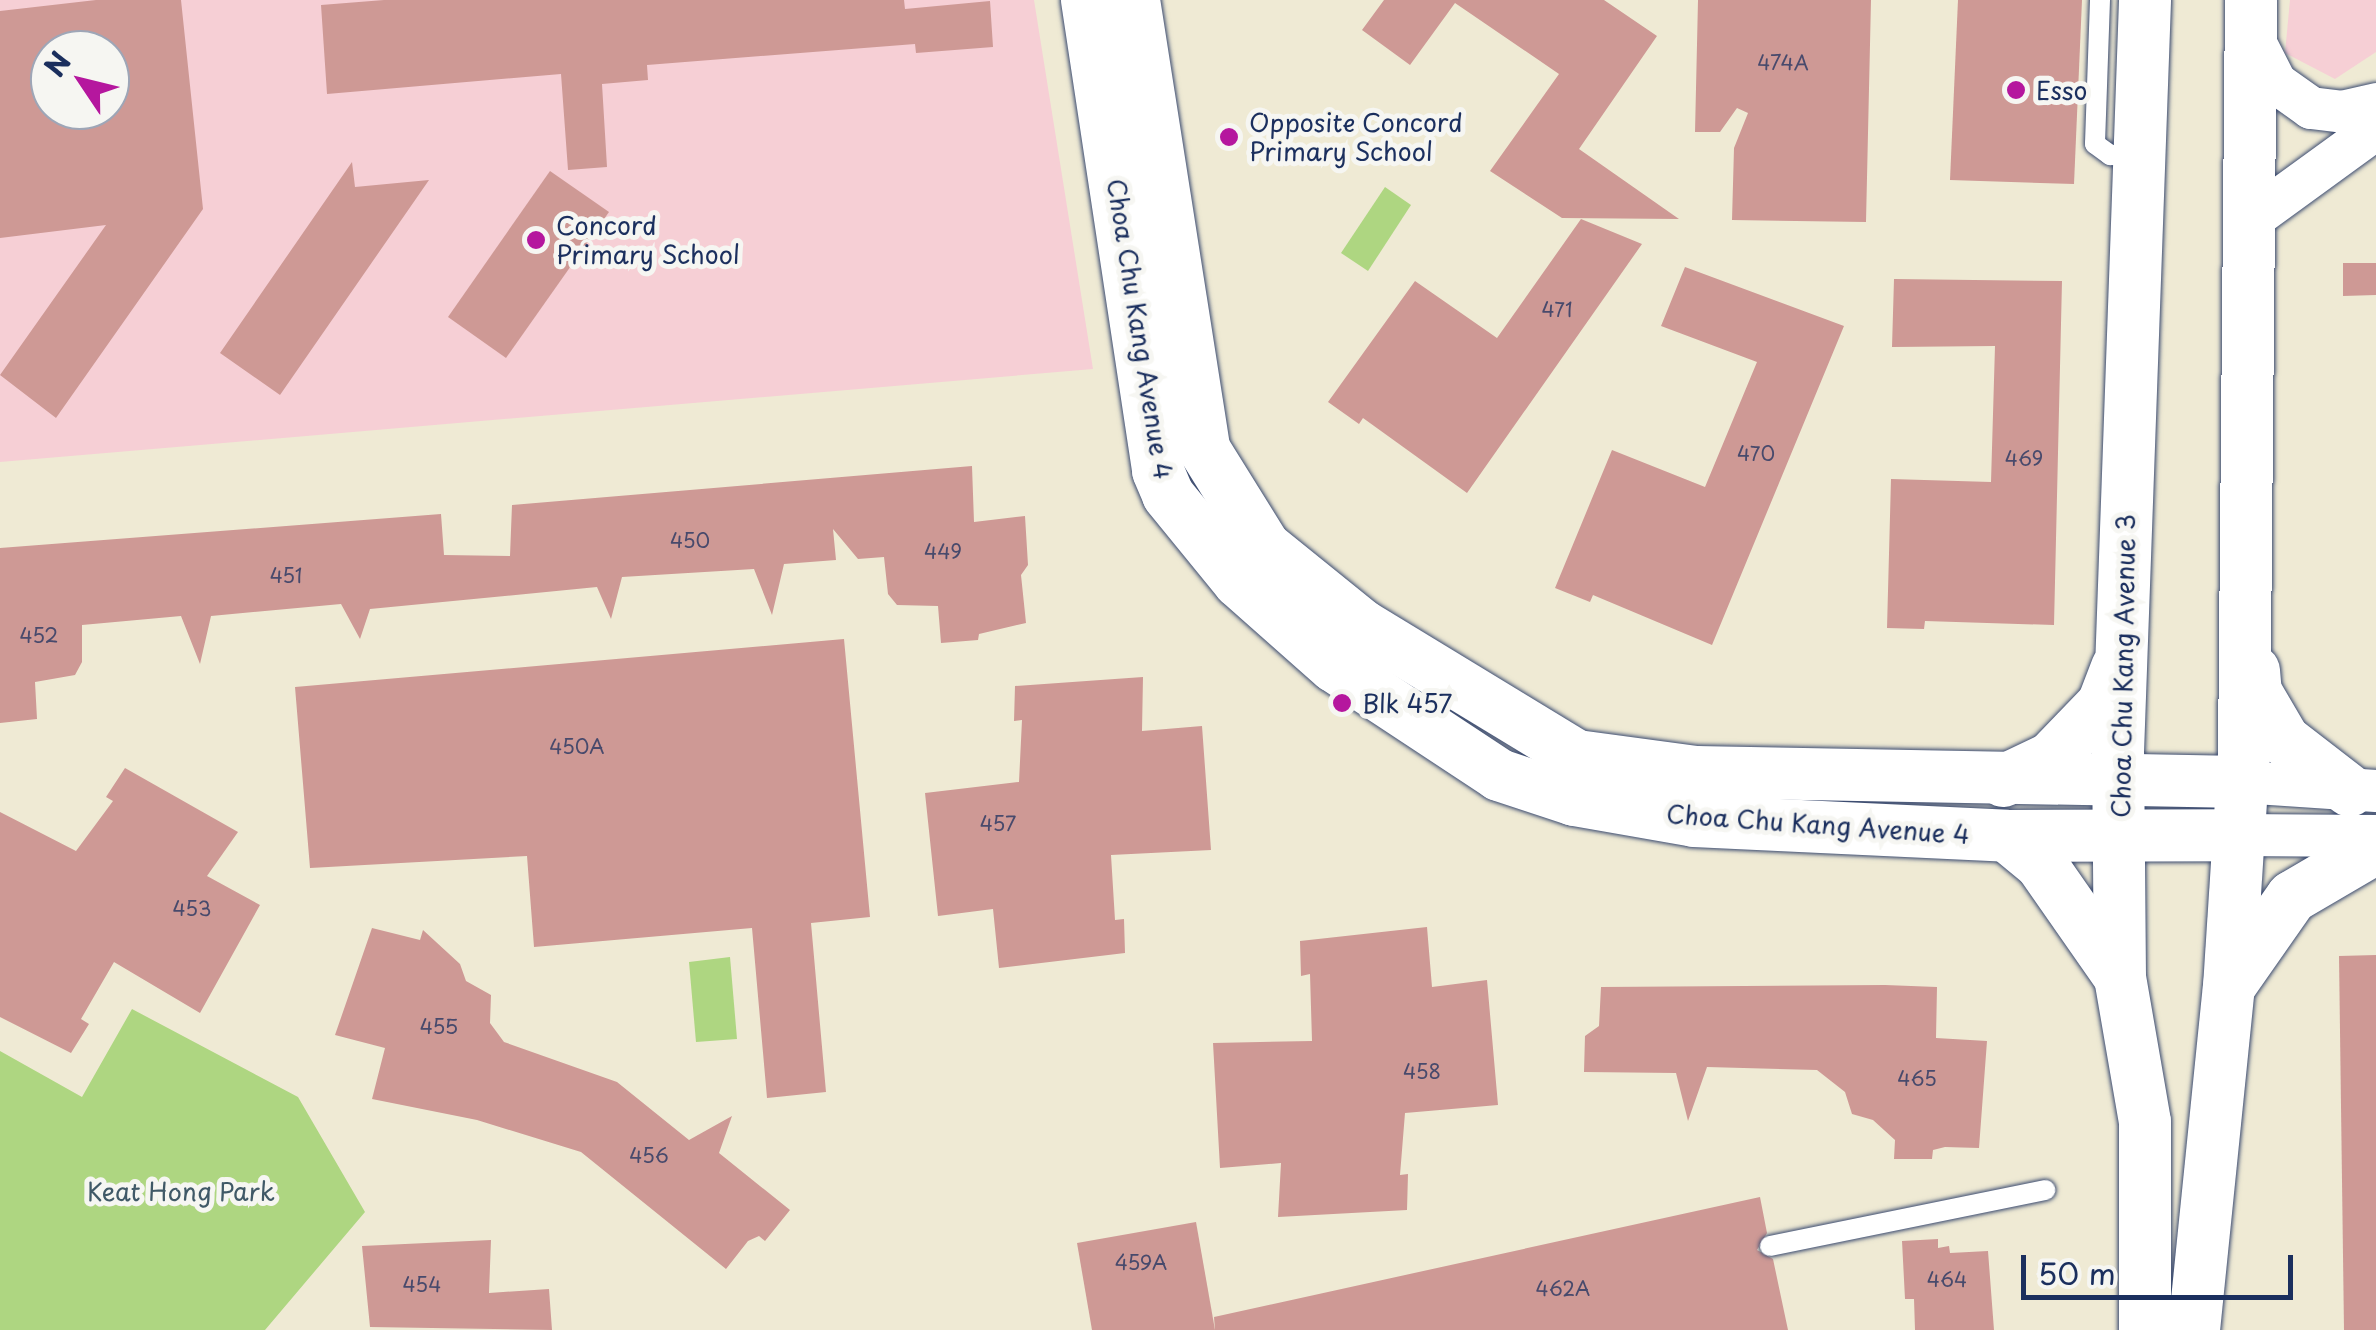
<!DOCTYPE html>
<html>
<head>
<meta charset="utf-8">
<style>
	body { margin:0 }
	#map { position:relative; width:2376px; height:1330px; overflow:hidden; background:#efead4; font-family:"Playpen Sans",sans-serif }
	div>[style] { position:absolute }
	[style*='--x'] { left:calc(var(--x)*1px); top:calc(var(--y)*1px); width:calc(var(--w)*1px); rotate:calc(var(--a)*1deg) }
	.built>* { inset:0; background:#f6cfd5 }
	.green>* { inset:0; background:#aed681 }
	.building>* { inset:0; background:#ce9995 }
	.roads { filter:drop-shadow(0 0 2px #3b4b70) drop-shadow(0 0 2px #3b4b70) }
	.service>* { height:20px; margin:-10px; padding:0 10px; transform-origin:10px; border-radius:10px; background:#fff }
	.minor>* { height:42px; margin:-21px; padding:0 21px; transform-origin:21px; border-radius:21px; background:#fff }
	.tertiary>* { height:52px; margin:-26px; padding:0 26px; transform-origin:26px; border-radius:26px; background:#fff }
	.dots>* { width:28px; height:28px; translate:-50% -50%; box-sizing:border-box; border:5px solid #f6f6f2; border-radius:50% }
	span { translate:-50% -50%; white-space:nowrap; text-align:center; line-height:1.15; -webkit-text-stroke:10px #f6f6f2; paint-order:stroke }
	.number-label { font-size:20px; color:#484a6c }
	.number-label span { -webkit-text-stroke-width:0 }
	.poi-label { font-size:25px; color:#1b2f5e }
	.left { translate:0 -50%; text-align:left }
	.street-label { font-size:25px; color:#1b2f5e }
	.park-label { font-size:25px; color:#405967 }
	.north { position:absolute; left:30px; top:30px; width:100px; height:100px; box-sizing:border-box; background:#f6f6f2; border:2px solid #9ea6b7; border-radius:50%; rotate:305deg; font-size:28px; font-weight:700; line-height:40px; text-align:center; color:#1b2f5e }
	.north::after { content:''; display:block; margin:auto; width:35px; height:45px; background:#b5179e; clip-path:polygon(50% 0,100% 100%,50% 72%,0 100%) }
	.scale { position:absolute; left:2021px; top:1255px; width:272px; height:45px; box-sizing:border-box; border:5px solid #1b2f5e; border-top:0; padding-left:12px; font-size:30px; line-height:35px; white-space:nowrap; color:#1b2f5e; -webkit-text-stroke:8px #f6f6f2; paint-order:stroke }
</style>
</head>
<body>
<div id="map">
	<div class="built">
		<div style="clip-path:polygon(evenodd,0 0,1034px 0,1093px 369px,0 462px,0 0,50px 50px,110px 50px,110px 110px,50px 110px,50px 50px)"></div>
		<div style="clip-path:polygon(2290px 0,2376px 0,2376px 52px,2335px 79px,2285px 53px)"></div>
	</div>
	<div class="green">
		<div style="clip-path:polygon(1385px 187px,1411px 205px,1368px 271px,1341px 253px)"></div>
		<div style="clip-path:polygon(730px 957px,737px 1039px,696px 1042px,689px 962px)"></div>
		<div style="clip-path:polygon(132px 1009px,298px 1097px,365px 1212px,265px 1330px,0 1330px,0 1051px,82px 1097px)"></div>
	</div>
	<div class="building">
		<div style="clip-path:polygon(evenodd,96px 0,181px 0,203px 209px,56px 418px,0 375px,106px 225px,0 238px,0 11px,96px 0,50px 50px,110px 50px,110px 110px,50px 110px,50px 50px)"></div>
		<div style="clip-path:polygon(384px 0,904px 0,905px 9px,990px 1px,993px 47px,916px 53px,915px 44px,647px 65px,648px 80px,602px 84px,607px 167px,568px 170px,561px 74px,327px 94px,321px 5px)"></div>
		<div style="clip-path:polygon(1384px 0,1604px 0,1657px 36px,1579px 149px,1679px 219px,1562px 218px,1490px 171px,1559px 74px,1455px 3px,1410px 65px,1362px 30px)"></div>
		<div style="clip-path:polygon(1698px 0,1871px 0,1866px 222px,1732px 220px,1734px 148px,1748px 113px,1737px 108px,1720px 132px,1695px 132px)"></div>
		<div style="clip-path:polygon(1958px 0,2082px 0,2074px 184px,1950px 180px)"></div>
		<div style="clip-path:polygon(352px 162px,355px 187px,429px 180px,280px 395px,220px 353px)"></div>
		<div style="clip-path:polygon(550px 171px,609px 212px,506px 358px,448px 317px)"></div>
		<div style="clip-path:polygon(1581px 219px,1642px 244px,1467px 493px,1363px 418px,1359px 424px,1328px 402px,1415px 281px,1497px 338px)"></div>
		<div style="clip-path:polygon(2343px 263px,2376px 263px,2376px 295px,2343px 296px)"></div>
		<div style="clip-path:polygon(1685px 267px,1844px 326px,1712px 645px,1593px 595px,1590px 602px,1555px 588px,1612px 450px,1705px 487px,1757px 362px,1661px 326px)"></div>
		<div style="clip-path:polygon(1894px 279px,2062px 281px,2054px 625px,1925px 621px,1924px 629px,1887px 628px,1891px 479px,1991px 482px,1995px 346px,1892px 347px)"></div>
		<div style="clip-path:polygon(972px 466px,974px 522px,1025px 516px,1028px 565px,1021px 575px,1026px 623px,979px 634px,978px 640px,941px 643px,938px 606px,897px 605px,888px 594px,884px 557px,858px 559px,833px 529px,836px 560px,784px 564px,772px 615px,754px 569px,622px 577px,611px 619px,597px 587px,370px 609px,360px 639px,341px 604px,211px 616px,200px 664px,181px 616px,82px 625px,82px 662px,75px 675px,35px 682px,37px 719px,0 723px,0 548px,441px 514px,444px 555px,510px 556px,512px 505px)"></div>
		<div style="clip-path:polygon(844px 639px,870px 917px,811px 923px,826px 1092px,767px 1098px,752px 928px,534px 947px,527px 856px,310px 868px,295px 687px)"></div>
		<div style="clip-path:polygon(1143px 677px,1142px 731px,1202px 726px,1211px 850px,1111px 855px,1115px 920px,1124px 919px,1125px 953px,999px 968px,993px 909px,938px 916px,925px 793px,1019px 782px,1022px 720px,1014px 721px,1015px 686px)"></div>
		<div style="clip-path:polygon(125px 768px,238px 832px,207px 876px,260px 905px,200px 1013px,114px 962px,81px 1019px,89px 1024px,71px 1053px,0 1017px,0 812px,76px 851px,113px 801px,106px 797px)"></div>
		<div style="clip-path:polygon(1427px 927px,1432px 987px,1487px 980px,1498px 1105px,1405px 1113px,1400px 1175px,1408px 1174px,1407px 1210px,1278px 1217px,1281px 1163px,1220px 1168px,1213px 1043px,1312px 1041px,1310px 974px,1301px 976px,1300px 941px)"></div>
		<div style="clip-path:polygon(372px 928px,420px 940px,423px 930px,460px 964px,466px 981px,491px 995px,490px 1023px,504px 1042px,617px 1082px,689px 1140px,732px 1116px,719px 1153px,790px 1210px,765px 1241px,759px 1236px,748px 1241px,726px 1269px,581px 1152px,477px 1120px,372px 1099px,385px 1048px,335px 1035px)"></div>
		<div style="clip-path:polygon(2376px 955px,2376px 1330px,2344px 1330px,2339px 956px)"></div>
		<div style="clip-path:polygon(1885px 985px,1937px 987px,1936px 1038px,1987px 1041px,1979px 1148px,1945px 1147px,1933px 1150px,1932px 1159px,1894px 1159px,1895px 1140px,1873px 1120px,1852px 1114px,1845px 1092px,1817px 1070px,1707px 1067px,1688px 1121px,1676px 1073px,1584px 1072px,1585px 1036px,1599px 1026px,1601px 987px)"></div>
		<div style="clip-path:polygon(1760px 1197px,1767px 1233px,1757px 1250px,1773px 1259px,1788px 1330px,1215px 1330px,1214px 1317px)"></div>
		<div style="clip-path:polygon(1196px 1222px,1215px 1330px,1092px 1330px,1077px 1243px)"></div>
		<div style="clip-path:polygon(1938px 1239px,1938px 1248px,1949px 1246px,1950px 1253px,1988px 1251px,1994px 1330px,1915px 1330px,1914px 1299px,1905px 1299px,1902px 1241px)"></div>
		<div style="clip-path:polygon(491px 1240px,489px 1293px,549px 1289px,552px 1330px,370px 1327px,362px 1246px)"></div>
	</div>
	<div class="roads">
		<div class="service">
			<div style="--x:2100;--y:0;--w:144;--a:92"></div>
			<div style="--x:2095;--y:144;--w:19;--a:36"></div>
			<div style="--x:2110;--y:155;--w:27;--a:2"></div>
			<div style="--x:1770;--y:1246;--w:281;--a:-11.5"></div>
		</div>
		<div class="minor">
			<div style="--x:2251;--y:34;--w:55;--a:63"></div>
			<div style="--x:2276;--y:83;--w:43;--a:35.5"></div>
			<div style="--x:2311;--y:108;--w:31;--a:7"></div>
			<div style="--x:2342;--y:112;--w:35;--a:-13"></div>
			<div style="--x:2248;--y:222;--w:158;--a:-36"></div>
			<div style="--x:2241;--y:782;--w:135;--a:3.8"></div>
			<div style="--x:2237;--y:835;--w:139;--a:0.4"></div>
		</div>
		<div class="tertiary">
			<div style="--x:1087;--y:0;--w:476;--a:81.4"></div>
			<div style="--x:1158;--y:471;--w:26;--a:67"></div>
			<div style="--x:1168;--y:495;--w:112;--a:50.8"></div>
			<div style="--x:1239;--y:582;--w:127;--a:41.5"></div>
			<div style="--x:1334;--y:666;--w:198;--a:33.4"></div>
			<div style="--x:1499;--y:775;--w:79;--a:18.4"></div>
			<div style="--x:1574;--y:800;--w:122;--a:9.9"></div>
			<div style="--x:1694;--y:821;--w:313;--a:2.7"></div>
			<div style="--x:2007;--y:836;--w:230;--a:-0.2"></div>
			<div style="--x:1134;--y:0;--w:454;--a:81.1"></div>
			<div style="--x:1204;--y:449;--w:115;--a:58.1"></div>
			<div style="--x:1265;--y:547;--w:126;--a:38.9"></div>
			<div style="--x:1363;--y:626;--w:250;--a:31.3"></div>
			<div style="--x:1577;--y:756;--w:120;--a:7.7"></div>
			<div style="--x:1696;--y:772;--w:545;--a:1.05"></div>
			<div style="--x:2254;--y:671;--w:21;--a:85"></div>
			<div style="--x:2256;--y:692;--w:56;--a:59.7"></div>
			<div style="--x:2284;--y:740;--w:83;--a:37.7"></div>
			<div style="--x:2003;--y:781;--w:53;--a:-25.6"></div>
			<div style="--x:2051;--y:758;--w:75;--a:-46.1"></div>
			<div style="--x:2103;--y:704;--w:39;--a:-69"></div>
			<div style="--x:2007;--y:836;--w:44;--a:39.5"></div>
			<div style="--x:2041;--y:864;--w:136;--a:55.1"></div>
			<div style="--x:2231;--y:984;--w:106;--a:-55"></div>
			<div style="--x:2292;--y:897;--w:97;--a:-30.3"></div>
			<div style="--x:2145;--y:1330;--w:208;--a:-90"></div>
			<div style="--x:2145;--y:1122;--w:147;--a:-99.8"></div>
			<div style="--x:2120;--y:977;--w:225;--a:-90.5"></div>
			<div style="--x:2118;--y:752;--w:752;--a:-87.94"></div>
			<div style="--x:2194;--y:1330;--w:345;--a:-84.2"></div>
			<div style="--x:2229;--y:987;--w:232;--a:-86.3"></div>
			<div style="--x:2244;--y:755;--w:755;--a:-89.47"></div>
		</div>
	</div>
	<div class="dots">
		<div style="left:2016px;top:90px;background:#b5179e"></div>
		<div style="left:1229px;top:137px;background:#b5179e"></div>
		<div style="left:536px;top:240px;background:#b5179e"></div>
		<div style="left:1342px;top:703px;background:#b5179e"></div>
	</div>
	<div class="number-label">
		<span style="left:1783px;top:62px">474A</span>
		<span style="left:1557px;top:309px">471</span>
		<span style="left:1756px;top:453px">470</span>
		<span style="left:2024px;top:458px">469</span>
		<span style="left:690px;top:540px">450</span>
		<span style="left:943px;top:551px">449</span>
		<span style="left:286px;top:575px">451</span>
		<span style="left:39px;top:635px">452</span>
		<span style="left:577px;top:746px">450A</span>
		<span style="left:998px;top:823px">457</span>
		<span style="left:192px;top:908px">453</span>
		<span style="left:439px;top:1026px">455</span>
		<span style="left:1422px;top:1071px">458</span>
		<span style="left:1917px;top:1078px">465</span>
		<span style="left:649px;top:1155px">456</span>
		<span style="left:1141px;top:1262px">459A</span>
		<span style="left:1947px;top:1279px">464</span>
		<span style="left:422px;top:1284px">454</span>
		<span style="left:1563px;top:1288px">462A</span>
	</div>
	<div class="poi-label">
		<span class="left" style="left:2036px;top:90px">Esso</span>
		<span class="left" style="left:1249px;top:137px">Opposite Concord<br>Primary School</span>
		<span class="left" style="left:556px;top:240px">Concord<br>Primary School</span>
		<span class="left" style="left:1362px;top:703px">Blk 457</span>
	</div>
	<div class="street-label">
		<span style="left:1140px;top:329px;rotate:81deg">Choa Chu Kang Avenue 4</span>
		<span style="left:2123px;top:666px;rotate:-89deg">Choa Chu Kang Avenue 3</span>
		<span style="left:1818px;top:824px;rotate:4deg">Choa Chu Kang Avenue 4</span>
	</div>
	<div class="park-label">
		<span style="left:181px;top:1191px">Keat Hong Park</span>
	</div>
	<div class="north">N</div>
	<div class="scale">50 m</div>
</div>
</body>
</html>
